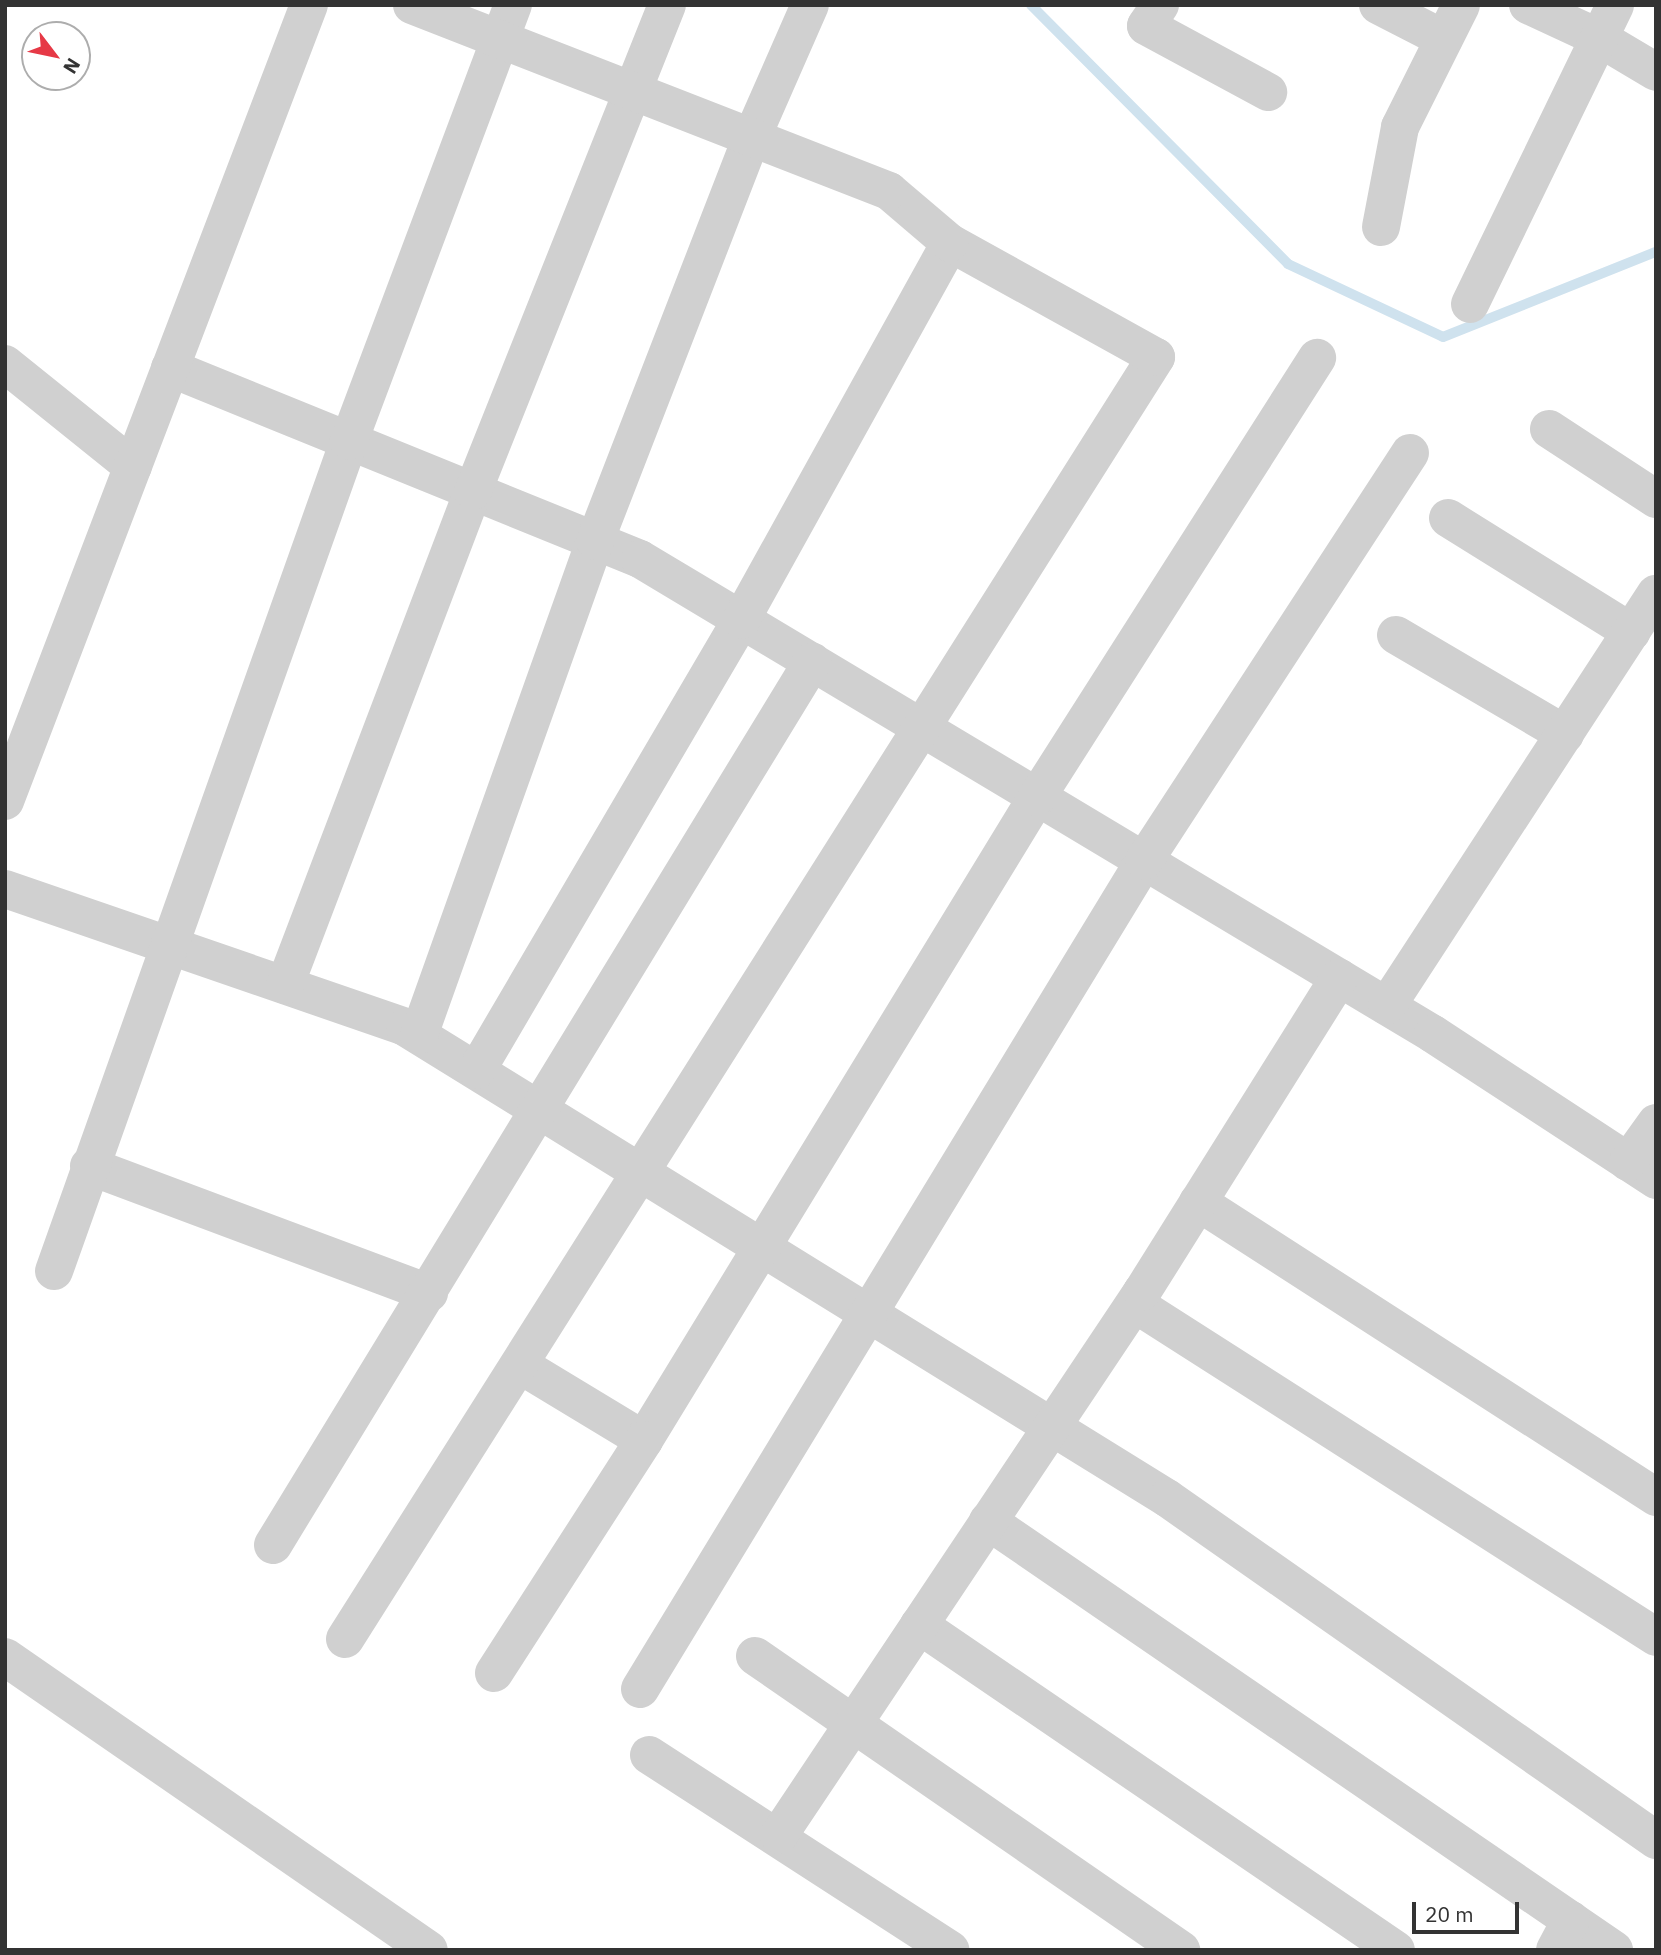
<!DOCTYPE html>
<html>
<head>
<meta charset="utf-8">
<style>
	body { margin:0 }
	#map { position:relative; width:1661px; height:1955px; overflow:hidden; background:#fff; font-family:"IBM Plex Sans",sans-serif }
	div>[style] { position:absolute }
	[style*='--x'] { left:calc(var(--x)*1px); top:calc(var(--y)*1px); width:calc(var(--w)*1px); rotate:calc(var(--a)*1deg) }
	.stream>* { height:10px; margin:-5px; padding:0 5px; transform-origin:5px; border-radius:5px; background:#cfe2ee }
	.minor>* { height:38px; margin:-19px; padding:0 19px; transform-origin:19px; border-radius:19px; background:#d0d0d0 }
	span { translate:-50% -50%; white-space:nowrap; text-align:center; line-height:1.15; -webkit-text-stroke:7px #fff; paint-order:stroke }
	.frame { position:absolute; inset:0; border:7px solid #333; pointer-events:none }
	.north { position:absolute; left:21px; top:21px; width:70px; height:70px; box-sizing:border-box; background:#fff; border:2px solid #adadad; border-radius:50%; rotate:122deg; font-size:19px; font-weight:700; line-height:28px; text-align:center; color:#333 }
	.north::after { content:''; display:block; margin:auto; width:24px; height:32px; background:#e63946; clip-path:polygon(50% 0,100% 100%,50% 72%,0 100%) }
	.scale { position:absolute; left:1412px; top:1902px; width:107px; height:32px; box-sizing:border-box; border:4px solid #333; border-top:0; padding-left:9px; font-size:21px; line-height:24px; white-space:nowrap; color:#333; -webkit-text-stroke:5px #fff; paint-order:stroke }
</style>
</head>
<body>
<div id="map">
	<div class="stream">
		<div style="--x:1031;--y:5;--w:365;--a:45.2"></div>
		<div style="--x:1288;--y:264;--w:171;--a:25.2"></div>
		<div style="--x:1443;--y:337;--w:229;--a:-21.8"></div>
	</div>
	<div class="minor">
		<div style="--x:1160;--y:5;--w:25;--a:124"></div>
		<div style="--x:1146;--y:26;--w:139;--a:28.4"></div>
		<div style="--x:1378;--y:5;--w:74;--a:27.3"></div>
		<div style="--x:1528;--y:5;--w:78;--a:24.9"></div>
		<div style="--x:1599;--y:38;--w:66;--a:30.8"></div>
		<div style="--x:1381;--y:227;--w:102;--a:-79.2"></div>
		<div style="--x:1400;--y:127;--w:136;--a:-63.4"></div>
		<div style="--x:1470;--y:304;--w:332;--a:-64.1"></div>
		<div style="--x:5;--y:364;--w:164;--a:38.8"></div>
		<div style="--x:170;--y:368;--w:507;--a:22.12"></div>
		<div style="--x:640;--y:559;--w:924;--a:30.92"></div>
		<div style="--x:1433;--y:1034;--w:267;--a:33.2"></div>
		<div style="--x:1549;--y:429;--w:128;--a:33.2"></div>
		<div style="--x:1448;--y:518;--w:216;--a:31.9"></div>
		<div style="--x:1396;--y:635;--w:196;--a:30.4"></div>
		<div style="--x:5;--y:801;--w:852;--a:-69.1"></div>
		<div style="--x:5;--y:889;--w:423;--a:19"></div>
		<div style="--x:405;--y:1027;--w:896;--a:31.72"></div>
		<div style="--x:1167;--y:1498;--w:597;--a:34.97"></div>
		<div style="--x:285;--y:985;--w:529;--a:-69.16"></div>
		<div style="--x:473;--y:491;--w:523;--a:-68.24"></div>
		<div style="--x:1387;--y:1006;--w:492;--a:-56.9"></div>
		<div style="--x:419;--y:1035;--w:524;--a:-70.39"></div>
		<div style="--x:595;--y:541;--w:433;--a:-68.8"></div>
		<div style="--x:752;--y:137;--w:144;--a:-66.3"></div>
		<div style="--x:477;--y:1070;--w:522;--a:-59.6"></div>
		<div style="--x:741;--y:620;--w:431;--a:-61"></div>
		<div style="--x:1628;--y:1162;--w:48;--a:-54.3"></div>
		<div style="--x:89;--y:1166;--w:363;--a:20.5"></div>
		<div style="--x:1198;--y:1202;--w:545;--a:32.79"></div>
		<div style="--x:54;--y:1271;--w:881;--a:-70.43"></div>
		<div style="--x:349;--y:441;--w:466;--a:-69.4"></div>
		<div style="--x:1142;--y:1292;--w:14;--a:120"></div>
		<div style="--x:1135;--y:1304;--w:618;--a:32.58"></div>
		<div style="--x:520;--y:1365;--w:145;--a:31.2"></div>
		<div style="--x:644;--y:1440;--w:754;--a:-58.57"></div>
		<div style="--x:1037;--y:797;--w:521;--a:-57.47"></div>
		<div style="--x:988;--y:1521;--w:759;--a:34.42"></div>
		<div style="--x:273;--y:1545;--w:1035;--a:-58.6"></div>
		<div style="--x:919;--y:1625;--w:577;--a:34.27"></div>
		<div style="--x:345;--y:1639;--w:1517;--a:-57.68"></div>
		<div style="--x:1156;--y:357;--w:235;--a:-151"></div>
		<div style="--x:950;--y:243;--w:80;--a:-139.6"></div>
		<div style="--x:889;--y:191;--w:512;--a:-158.7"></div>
		<div style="--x:755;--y:1656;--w:518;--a:34.61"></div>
		<div style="--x:5;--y:1657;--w:515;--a:34.65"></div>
		<div style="--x:494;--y:1673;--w:277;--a:-57.2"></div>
		<div style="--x:640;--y:1689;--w:969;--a:-58.67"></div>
		<div style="--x:1144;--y:861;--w:487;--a:-56.9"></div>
		<div style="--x:649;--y:1755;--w:359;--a:32.9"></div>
		<div style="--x:779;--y:1835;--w:653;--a:-56.24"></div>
		<div style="--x:1142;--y:1292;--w:371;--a:-57.9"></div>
		<div style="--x:1555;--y:1950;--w:34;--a:-62"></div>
	</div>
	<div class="frame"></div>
	<div class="north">N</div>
	<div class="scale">20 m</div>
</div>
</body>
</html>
